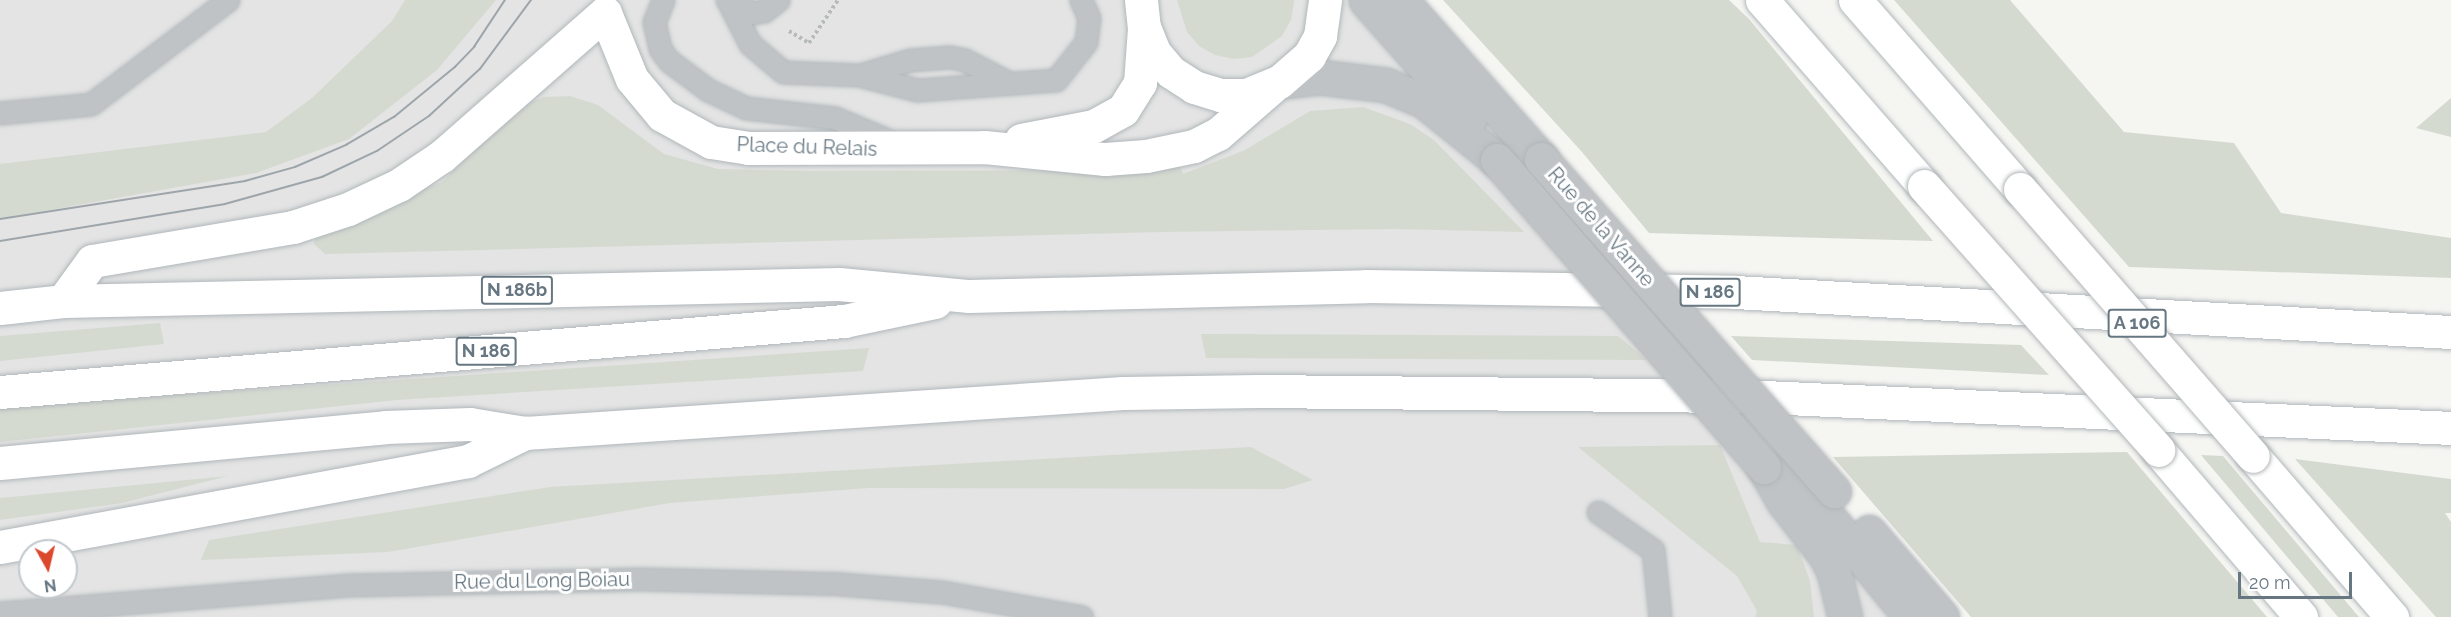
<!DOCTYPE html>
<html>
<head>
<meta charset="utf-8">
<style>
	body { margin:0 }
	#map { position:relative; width:2451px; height:617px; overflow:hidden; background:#f5f5f2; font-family:Raleway,sans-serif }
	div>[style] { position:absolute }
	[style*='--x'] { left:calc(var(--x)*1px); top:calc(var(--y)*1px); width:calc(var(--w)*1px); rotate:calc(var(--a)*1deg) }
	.built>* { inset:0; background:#e3e4e3 }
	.green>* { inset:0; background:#d5dad1 }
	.path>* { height:4px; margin-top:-2px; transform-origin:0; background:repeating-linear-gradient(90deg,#b7babc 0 3px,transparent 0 6px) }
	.roads { filter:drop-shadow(0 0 2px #b1b7bb) drop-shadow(0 0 2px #b1b7bb) }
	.lane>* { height:21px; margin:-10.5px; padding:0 10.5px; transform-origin:10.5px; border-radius:10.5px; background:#bfc3c6 }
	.street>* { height:33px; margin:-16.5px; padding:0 16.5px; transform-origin:16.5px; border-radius:16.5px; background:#bfc3c6 }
	.secondary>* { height:33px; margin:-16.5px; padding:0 16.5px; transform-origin:16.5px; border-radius:16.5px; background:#fff }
	.highway>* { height:33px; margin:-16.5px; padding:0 16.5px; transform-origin:16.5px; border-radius:16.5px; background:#fff }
	.tram>* { height:1.5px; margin:-0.75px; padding:0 0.75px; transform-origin:0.75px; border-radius:0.75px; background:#9ea5aa }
	.bridges { filter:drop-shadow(0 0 2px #b2b6b9) drop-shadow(0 0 2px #b2b6b9) }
	.street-bridge>* { height:33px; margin:-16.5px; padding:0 16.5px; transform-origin:16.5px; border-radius:16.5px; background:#bfc3c6 }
	.highway-bridge>* { height:33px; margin:-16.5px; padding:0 16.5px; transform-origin:16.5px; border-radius:16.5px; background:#fff }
	span { translate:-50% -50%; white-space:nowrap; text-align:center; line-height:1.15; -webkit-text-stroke:6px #fff; paint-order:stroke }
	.shield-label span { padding:2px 4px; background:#fff; border:2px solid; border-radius:4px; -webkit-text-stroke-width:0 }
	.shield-label { font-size:18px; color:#667782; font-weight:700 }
	.street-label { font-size:20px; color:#667782 }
	.north { position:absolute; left:18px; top:539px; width:60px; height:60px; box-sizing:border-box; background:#fff; border:2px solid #c2c9cd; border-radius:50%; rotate:172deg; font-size:16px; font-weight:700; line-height:24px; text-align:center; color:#667782 }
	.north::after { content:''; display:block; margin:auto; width:21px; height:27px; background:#db482c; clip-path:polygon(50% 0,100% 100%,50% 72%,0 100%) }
	.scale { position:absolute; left:2238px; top:572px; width:114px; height:27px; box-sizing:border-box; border:3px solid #667782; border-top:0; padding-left:8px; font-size:18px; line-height:21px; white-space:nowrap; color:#667782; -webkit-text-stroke:4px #fff; paint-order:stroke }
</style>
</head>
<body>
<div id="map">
	<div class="built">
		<div style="clip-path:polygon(evenodd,0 0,1391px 0,1928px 617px,0 617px,0 0,30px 551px,66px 551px,66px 587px,30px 587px,30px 551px)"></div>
	</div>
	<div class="green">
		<div style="clip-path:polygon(405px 0,496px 0,437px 70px,349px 139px,256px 173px,0 219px,0 164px,266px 132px,312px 98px,392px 21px)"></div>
		<div style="clip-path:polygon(1177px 0,1294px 0,1294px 2px,1291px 20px,1282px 36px,1252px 57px,1234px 59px,1215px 55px,1199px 46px,1187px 32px)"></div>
		<div style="clip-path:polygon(1443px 0,1729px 0,1749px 19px,1933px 241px,1649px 233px,1582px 152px)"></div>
		<div style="clip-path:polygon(1894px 0,2010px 0,2124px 132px,2234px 143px,2281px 213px,2451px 238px,2451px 278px,2129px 267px)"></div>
		<div style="clip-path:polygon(570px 96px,598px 105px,664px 154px,718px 169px,810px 171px,1149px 170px,1179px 164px,1183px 174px,1245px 150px,1310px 111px,1363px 107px,1410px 124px,1434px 140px,1524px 232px,1396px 229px,1162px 232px,325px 254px,314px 244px,317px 231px,442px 182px,516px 108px,544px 97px)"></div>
		<div style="clip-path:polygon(2451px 98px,2451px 137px,2416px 128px)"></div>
		<div style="clip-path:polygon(160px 323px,164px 344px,0 361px,0 336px)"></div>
		<div style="clip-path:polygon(1201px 334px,1618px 336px,1647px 360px,1206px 358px)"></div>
		<div style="clip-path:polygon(1731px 336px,2021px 345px,2049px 375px,1752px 360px)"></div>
		<div style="clip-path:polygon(869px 348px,863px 371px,397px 400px,0 442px,0 407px)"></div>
		<div style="clip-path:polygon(1720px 445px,1760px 542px,1797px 545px,1810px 581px,1814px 617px,1755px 617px,1757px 611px,1737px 576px,1578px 447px)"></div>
		<div style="clip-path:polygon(1251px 447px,1313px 480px,1284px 489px,869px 488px,670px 503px,388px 552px,201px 560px,209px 540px,550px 487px)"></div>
		<div style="clip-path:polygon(2127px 452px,2267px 617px,1971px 617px,1833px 457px)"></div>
		<div style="clip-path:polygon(2201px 455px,2223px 456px,2359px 617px,2338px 617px)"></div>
		<div style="clip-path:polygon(2295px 459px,2451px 479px,2451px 513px,2445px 513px,2451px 522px,2451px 617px,2436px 617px)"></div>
		<div style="clip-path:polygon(228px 476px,122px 503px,0 520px,0 498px)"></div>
	</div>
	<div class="path">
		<div style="--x:789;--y:31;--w:23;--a:31"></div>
		<div style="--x:809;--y:43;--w:52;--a:-56"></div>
	</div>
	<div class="roads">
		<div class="lane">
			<div style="--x:663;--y:0;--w:24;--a:112"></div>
			<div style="--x:654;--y:22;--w:28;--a:77"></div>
			<div style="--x:660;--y:49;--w:15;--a:53"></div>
			<div style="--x:669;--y:61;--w:49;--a:36.6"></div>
			<div style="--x:708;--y:90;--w:42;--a:25.3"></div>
			<div style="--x:746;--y:108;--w:90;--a:6.4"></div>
			<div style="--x:835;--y:118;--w:62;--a:22.8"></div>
			<div style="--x:727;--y:0;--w:28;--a:27"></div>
			<div style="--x:752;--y:13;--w:12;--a:-9"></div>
			<div style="--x:764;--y:11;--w:18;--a:-38"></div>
			<div style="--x:728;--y:1;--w:48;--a:62.9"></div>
			<div style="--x:750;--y:44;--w:43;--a:40.3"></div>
			<div style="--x:783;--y:72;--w:76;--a:2.3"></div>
			<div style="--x:859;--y:75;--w:60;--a:14.5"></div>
			<div style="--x:917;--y:90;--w:139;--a:-4.1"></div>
			<div style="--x:1056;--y:80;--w:48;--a:-51.7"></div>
			<div style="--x:1086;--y:42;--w:24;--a:-83"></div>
			<div style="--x:1089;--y:18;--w:20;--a:-114"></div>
			<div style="--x:860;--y:75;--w:52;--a:-16.7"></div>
			<div style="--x:910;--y:60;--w:40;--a:-4.3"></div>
			<div style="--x:950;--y:57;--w:15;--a:11"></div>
			<div style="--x:965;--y:60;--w:50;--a:27.6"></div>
			<div style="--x:0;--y:113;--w:91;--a:-5.6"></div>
			<div style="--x:91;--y:104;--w:172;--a:-37.2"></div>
			<div style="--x:1598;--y:512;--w:67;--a:34.6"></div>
			<div style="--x:1653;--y:550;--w:67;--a:84"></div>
			<div style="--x:0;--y:613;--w:350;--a:-4.6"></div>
			<div style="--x:349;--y:585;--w:292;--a:-1.2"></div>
			<div style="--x:641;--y:579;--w:199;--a:1.4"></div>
			<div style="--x:840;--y:584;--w:102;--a:4.5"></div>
			<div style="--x:942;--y:592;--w:142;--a:10.1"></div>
		</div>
		<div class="street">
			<div style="--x:1366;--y:0;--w:157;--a:48.6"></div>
			<div style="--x:1401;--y:0;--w:212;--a:48.6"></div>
			<div style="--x:1279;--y:82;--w:40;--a:-7.1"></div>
			<div style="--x:1319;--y:77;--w:67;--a:6.8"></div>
			<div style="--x:1386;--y:85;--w:41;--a:22.8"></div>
			<div style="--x:1424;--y:101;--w:94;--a:38.9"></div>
			<div style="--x:1764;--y:467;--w:48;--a:28.7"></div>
			<div style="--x:1806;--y:490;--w:165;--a:50.4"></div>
			<div style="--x:1764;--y:467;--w:40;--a:60.3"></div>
			<div style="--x:1784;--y:502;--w:68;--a:52.1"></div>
			<div style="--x:1826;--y:556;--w:18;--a:63"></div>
			<div style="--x:1834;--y:572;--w:46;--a:76.3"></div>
			<div style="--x:1869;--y:532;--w:112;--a:49.3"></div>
		</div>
		<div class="secondary">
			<div style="--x:1141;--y:0;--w:27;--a:84"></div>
			<div style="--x:1144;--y:27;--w:27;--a:68"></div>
			<div style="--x:1154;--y:52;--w:26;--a:50"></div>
			<div style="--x:1171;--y:72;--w:27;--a:33"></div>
			<div style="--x:1194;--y:87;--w:27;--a:17"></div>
			<div style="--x:1220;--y:95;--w:26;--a:0"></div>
			<div style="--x:1246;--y:95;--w:35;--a:-22"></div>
			<div style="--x:1279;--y:82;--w:40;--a:-41"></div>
			<div style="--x:1309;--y:56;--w:23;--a:-61"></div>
			<div style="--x:1320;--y:36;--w:36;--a:-82"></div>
			<div style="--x:605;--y:13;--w:71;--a:67.8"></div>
			<div style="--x:632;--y:79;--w:47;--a:50.2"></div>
			<div style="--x:662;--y:115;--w:56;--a:28.9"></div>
			<div style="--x:711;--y:142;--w:37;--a:9"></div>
			<div style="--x:748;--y:148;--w:236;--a:-0.2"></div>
			<div style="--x:984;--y:147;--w:122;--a:5.7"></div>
			<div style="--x:1105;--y:159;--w:41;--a:-4.2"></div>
			<div style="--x:1146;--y:156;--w:49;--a:-11.8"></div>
			<div style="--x:1194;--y:146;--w:27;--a:-27"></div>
			<div style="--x:1218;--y:134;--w:72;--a:-41"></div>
			<div style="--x:1021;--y:140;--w:74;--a:-10.9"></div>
			<div style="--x:1094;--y:126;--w:33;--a:-29"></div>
			<div style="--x:1123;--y:110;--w:32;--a:-58"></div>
			<div style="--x:1140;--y:83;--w:54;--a:-85.8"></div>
		</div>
		<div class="highway">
			<div style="--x:1762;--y:0;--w:247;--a:48.9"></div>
			<div style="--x:1855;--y:0;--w:251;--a:48.9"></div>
			<div style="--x:63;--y:301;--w:49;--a:-54.1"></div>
			<div style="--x:92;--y:261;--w:204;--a:-9.6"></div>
			<div style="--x:293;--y:227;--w:58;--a:-18.1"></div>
			<div style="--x:348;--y:209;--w:56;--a:-25.2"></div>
			<div style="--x:399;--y:185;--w:52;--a:-34"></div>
			<div style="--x:442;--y:156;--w:217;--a:-41.3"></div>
			<div style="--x:0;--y:308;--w:63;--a:-6.3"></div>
			<div style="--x:63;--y:301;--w:776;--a:-1.25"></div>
			<div style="--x:839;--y:284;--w:131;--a:5.3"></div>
			<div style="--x:969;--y:296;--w:397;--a:-1.4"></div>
			<div style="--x:1366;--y:286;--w:369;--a:0.9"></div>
			<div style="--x:1735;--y:292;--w:717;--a:3.2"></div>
			<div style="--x:0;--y:392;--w:847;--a:-4.81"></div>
			<div style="--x:844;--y:321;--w:93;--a:-11.8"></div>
			<div style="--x:2158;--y:450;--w:220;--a:49.4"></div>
			<div style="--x:2253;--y:456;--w:213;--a:49.2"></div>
			<div style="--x:0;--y:463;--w:387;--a:-5.3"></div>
			<div style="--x:385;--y:427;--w:85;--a:-2"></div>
			<div style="--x:470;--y:424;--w:56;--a:9.3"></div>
			<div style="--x:525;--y:433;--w:599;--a:-3.83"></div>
			<div style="--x:1123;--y:393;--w:135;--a:-0.8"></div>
			<div style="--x:1258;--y:391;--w:484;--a:0.6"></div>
			<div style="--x:1742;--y:396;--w:710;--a:2.58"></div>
			<div style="--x:0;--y:547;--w:476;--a:-10.4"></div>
			<div style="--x:468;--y:461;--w:64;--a:-26.2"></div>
		</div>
	</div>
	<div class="tram">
		<div style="--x:0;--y:219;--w:248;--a:-8.8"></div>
		<div style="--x:245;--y:181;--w:52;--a:-15.6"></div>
		<div style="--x:295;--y:167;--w:56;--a:-23.3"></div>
		<div style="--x:346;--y:145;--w:56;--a:-30.3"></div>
		<div style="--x:394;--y:117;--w:79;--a:-39.3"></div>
		<div style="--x:455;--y:67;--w:28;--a:-46"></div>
		<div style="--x:474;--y:47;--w:56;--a:-56.6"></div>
		<div style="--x:0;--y:241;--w:228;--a:-9.3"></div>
		<div style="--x:225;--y:204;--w:101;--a:-15.6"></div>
		<div style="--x:322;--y:177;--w:61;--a:-25.3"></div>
		<div style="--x:377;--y:151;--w:63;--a:-33.9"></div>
		<div style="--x:429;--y:116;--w:69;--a:-42.7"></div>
		<div style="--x:480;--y:69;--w:86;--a:-53.5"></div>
	</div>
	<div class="bridges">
		<div class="street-bridge">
			<div style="--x:1541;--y:159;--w:443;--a:48.6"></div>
			<div style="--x:1497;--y:160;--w:407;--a:49"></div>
		</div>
		<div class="highway-bridge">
			<div style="--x:1924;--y:186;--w:353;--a:48.4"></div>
			<div style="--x:2020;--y:189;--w:354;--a:48.9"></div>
		</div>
	</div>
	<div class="shield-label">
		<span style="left:517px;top:290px">N 186b</span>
		<span style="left:1710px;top:292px">N 186</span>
		<span style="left:2137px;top:323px">A 106</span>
		<span style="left:486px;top:351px">N 186</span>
	</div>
	<div class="street-label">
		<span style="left:807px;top:147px;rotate:2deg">Place du Relais</span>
		<span style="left:1601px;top:227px;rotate:49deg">Rue de la Vanne</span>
		<span style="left:542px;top:581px;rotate:-1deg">Rue du Long Boiau</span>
	</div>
	<div class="north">N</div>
	<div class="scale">20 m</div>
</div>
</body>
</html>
